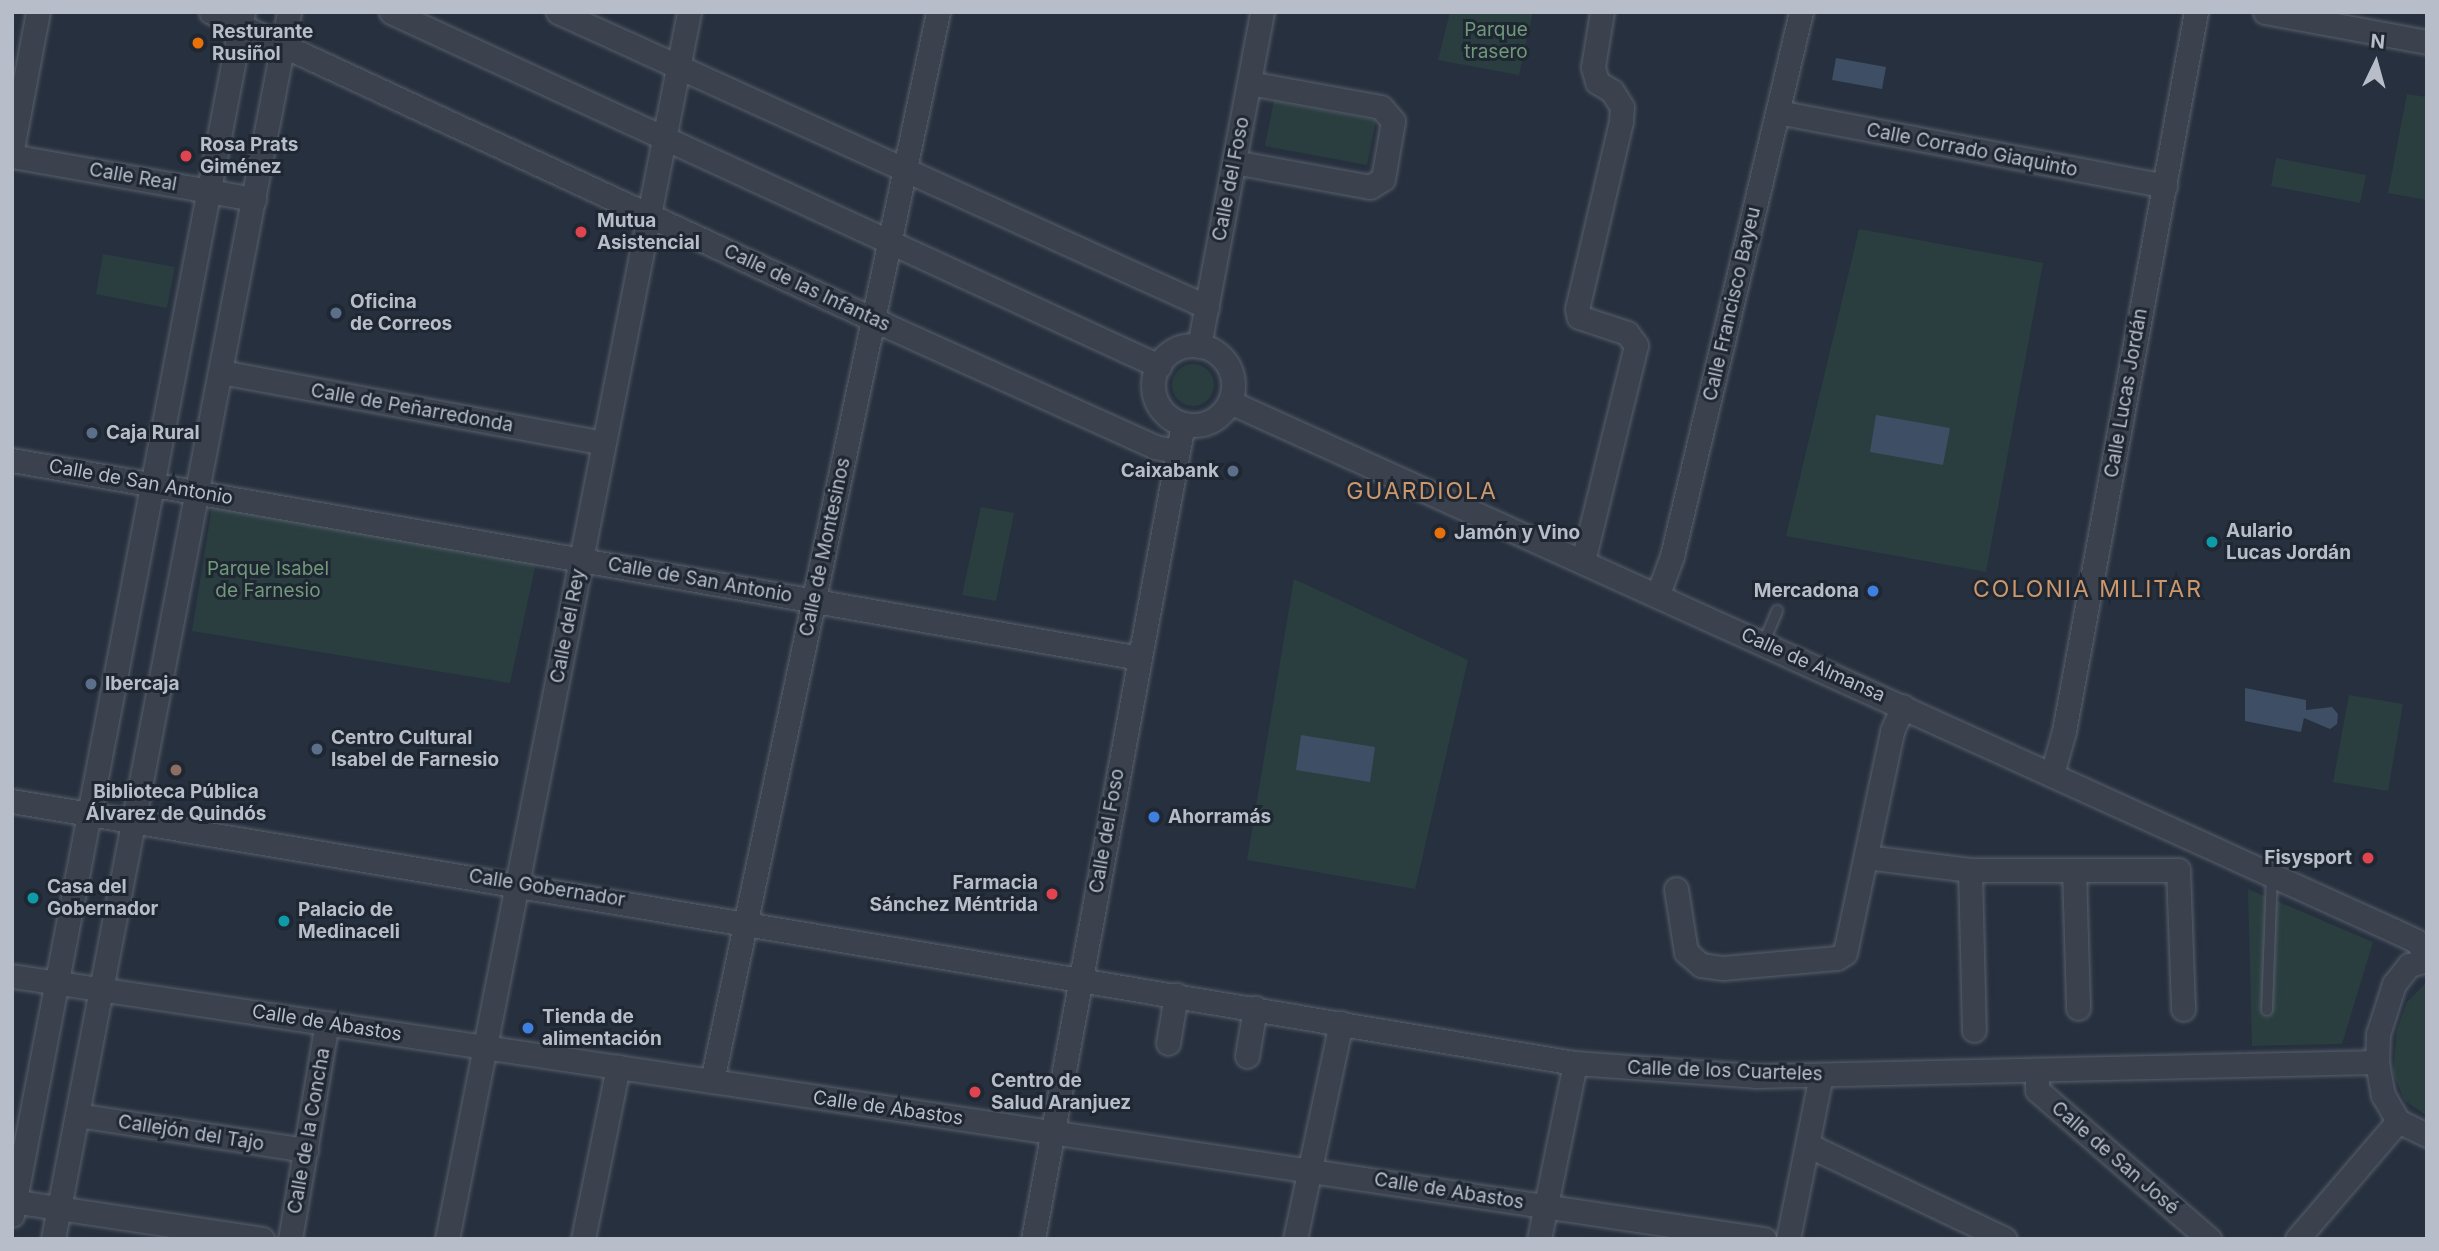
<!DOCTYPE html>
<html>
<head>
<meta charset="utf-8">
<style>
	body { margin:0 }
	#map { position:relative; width:2439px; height:1251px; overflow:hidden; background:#27303e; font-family:Inter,sans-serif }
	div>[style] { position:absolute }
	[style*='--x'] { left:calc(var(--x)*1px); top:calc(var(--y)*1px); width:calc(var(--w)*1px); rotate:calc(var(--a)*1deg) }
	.green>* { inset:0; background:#2a3e40 }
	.round { border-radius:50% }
	.water>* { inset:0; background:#3e4e65 }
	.roads { filter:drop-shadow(0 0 2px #58606c) drop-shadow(0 0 2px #58606c) }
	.lane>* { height:10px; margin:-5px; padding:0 5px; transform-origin:5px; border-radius:5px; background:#3b424e }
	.street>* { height:23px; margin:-11.5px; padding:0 11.5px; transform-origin:11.5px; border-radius:11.5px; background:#3b424e }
	.street>.ring { margin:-11.5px; padding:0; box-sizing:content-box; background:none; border:23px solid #3b424e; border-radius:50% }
	.dots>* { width:19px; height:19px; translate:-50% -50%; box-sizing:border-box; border:4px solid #1f2733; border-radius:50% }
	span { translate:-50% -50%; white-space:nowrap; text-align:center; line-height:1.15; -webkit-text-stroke:6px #1f2733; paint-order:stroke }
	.park-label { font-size:19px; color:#709879 }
	.poi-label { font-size:19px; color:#b7bec9; font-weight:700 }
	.left { translate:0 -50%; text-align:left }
	.right { translate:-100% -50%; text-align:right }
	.street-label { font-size:19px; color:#b7bec9 }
	.quarter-label { font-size:23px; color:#ce986d; letter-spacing:2px }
	.frame { position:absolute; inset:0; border:14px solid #b7bec9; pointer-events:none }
	.north { position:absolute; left:2341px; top:28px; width:70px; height:70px; -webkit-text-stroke:5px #1f2733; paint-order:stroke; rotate:5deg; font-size:19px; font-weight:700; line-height:28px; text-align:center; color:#b7bec9 }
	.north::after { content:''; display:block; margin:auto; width:24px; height:32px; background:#b7bec9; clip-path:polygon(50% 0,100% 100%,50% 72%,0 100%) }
</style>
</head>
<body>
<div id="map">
	<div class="green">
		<div style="clip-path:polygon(1450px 12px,1533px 12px,1519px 75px,1438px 60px)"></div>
		<div style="clip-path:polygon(2407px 94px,2427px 97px,2427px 200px,2388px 193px)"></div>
		<div style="clip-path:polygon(1274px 101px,1376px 120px,1367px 165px,1265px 146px)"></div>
		<div style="clip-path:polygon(2276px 158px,2366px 175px,2360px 203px,2271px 186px)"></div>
		<div style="clip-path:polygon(1859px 229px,2043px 263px,1986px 572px,1786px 536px)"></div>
		<div style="clip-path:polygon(103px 254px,175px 267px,167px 308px,96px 294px)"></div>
		<div class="round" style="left:1172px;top:364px;width:42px;height:42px"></div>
		<div style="clip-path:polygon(212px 507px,536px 563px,510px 683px,192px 631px)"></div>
		<div style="clip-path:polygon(981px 507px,1014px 513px,996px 601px,962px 595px)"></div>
		<div style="clip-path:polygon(1294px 579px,1468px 660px,1415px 889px,1247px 860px)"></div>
		<div style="clip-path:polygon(2349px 695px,2403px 704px,2388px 791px,2333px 782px)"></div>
		<div style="clip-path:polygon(2248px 889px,2373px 942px,2342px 1044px,2252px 1046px)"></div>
		<div style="clip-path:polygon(2427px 982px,2427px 1116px,2404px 1100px,2393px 1072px,2397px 1030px,2407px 1002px)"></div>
	</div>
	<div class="water">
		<div style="clip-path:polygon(1836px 58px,1886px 67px,1882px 89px,1832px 80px)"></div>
		<div style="clip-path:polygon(1876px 415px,1950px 428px,1943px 465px,1870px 452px)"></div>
		<div style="clip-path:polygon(2245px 688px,2306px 700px,2306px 710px,2332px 707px,2338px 714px,2337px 724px,2330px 729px,2304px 718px,2301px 732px,2245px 721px)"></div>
		<div style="clip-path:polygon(1301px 735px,1375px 747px,1370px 782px,1296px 770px)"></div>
	</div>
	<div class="roads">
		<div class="lane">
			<div style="--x:1764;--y:642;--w:34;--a:-67"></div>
			<div style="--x:2267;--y:1010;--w:136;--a:-87.9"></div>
		</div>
		<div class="street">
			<div style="--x:211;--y:12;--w:751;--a:24.89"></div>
			<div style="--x:892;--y:328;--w:289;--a:24.3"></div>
			<div style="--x:1155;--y:447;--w:21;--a:11"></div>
			<div style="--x:391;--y:12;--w:846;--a:24.75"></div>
			<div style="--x:558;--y:12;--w:713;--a:24.44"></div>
			<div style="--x:2265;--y:12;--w:165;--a:10.5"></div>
			<div style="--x:1778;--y:112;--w:394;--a:10.8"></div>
			<div style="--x:12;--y:149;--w:139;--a:-79.3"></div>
			<div style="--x:12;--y:156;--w:246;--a:10.1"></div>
			<div style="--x:1234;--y:162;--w:138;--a:10.4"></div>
			<div style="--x:1370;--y:187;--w:15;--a:-32"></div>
			<div style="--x:1383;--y:179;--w:59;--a:-80.2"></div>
			<div style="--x:1393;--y:121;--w:18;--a:-131"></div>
			<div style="--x:1381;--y:107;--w:134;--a:-169.7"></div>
			<div class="ring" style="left:1153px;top:345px;width:57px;height:57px"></div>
			<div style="--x:1199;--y:346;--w:340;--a:-79.3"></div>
			<div style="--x:221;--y:372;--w:389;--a:10.5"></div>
			<div style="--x:1230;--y:402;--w:1279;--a:24.42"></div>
			<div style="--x:2395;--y:931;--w:23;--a:25"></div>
			<div style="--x:2416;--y:941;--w:17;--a:50"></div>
			<div style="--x:12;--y:460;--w:1144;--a:9.96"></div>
			<div style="--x:1583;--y:561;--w:222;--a:-76.2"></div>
			<div style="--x:1636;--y:345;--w:15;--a:-127"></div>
			<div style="--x:1627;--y:333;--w:51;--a:-161.6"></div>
			<div style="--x:1579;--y:317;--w:8;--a:-104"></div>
			<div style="--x:1577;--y:309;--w:193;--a:-76.8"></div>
			<div style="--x:1621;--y:121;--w:14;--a:-86"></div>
			<div style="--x:1622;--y:107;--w:19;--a:-122"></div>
			<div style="--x:1612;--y:91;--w:17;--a:-149"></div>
			<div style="--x:1597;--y:82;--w:16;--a:-105"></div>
			<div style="--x:1593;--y:67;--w:56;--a:-80.7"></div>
			<div style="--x:1658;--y:594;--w:40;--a:-69.8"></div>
			<div style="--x:1672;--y:556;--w:559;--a:-76.66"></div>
			<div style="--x:2052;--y:774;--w:45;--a:-74.4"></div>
			<div style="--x:2064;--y:731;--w:731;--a:-79.6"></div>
			<div style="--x:12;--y:801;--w:1585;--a:9.52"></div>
			<div style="--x:1575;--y:1063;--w:180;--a:4.1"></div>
			<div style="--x:1755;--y:1076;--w:622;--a:-1.29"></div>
			<div style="--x:1866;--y:857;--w:105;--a:7.1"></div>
			<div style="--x:1970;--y:870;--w:208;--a:0"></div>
			<div style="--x:2178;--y:870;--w:139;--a:87.9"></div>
			<div style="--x:1970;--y:870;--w:160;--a:88.6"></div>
			<div style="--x:2074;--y:870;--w:138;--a:88.3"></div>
			<div style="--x:1676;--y:889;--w:64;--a:81"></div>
			<div style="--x:1686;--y:952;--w:20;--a:41"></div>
			<div style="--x:1701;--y:965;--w:22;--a:8"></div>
			<div style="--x:1723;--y:968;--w:114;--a:-5"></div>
			<div style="--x:1837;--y:958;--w:9;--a:-32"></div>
			<div style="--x:1845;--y:953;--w:227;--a:-78"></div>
			<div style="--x:1892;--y:731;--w:27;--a:-66"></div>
			<div style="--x:2427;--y:960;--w:19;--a:164"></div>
			<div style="--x:2409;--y:965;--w:24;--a:128"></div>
			<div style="--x:2394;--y:984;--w:52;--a:107.7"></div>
			<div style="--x:2378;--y:1034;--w:28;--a:92"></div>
			<div style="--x:2377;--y:1062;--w:34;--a:80"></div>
			<div style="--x:2383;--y:1095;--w:30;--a:60"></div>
			<div style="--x:2398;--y:1121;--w:32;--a:26"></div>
			<div style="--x:12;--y:976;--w:1772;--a:8.54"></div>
			<div style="--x:1168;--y:1043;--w:49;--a:-80.5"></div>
			<div style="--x:1247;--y:1056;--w:49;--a:-80.5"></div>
			<div style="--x:2037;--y:1070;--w:20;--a:90"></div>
			<div style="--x:2037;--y:1090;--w:228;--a:40.9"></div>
			<div style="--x:712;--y:1081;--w:1093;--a:-78.06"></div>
			<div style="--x:77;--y:1115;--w:232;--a:8.7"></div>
			<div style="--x:1808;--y:1145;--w:218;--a:25.5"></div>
			<div style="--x:12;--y:1201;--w:253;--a:8.6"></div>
			<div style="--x:12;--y:1215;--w:1225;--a:-79.13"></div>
			<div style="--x:53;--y:1239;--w:1249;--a:-79.11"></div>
			<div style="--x:290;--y:1239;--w:219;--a:-80.3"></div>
			<div style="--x:447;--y:1239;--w:1251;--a:-78.84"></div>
			<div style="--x:583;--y:1239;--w:176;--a:-78.5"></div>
			<div style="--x:1033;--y:1239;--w:829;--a:-79.57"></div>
			<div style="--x:1295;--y:1239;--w:221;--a:-78"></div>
			<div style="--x:1539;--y:1239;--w:180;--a:-78.4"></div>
			<div style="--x:1788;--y:1239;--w:167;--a:-78.6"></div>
			<div style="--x:2297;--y:1239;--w:155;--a:-49.4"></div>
		</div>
	</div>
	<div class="dots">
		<div style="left:198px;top:43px;background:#e8710a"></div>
		<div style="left:186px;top:156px;background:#e0444e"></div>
		<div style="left:581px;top:232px;background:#e0444e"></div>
		<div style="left:336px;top:313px;background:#5c6f8a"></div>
		<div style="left:92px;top:433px;background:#5c6f8a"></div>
		<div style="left:1233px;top:471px;background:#5c6f8a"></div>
		<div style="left:1440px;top:533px;background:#e8710a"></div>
		<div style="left:2212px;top:542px;background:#0f9aa8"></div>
		<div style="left:1873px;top:591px;background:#3f7fe0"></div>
		<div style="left:91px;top:684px;background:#5c6f8a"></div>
		<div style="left:317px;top:749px;background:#5c6f8a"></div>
		<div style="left:176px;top:770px;background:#8d6e63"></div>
		<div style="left:1154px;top:817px;background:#3f7fe0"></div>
		<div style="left:2368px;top:858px;background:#e0444e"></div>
		<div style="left:1052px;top:894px;background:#e0444e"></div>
		<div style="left:33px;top:898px;background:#0f9aa8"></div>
		<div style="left:284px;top:921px;background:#0f9aa8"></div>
		<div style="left:528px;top:1028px;background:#3f7fe0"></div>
		<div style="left:975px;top:1092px;background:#e0444e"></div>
	</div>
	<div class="park-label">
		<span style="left:1496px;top:41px">Parque<br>trasero</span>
		<span style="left:268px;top:580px">Parque Isabel<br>de Farnesio</span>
	</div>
	<div class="poi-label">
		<span class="left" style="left:212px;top:43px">Resturante<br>Rusiñol</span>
		<span class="left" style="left:200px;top:156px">Rosa Prats<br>Giménez</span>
		<span class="left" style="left:597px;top:232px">Mutua<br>Asistencial</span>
		<span class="left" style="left:350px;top:313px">Oficina<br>de Correos</span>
		<span class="left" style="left:106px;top:433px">Caja Rural</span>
		<span class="right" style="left:1219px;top:471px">Caixabank</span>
		<span class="left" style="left:2226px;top:542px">Aulario<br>Lucas Jordán</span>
		<span class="left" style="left:1454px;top:533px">Jamón y Vino</span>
		<span class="right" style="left:1859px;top:591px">Mercadona</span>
		<span class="left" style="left:105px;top:684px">Ibercaja</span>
		<span class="left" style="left:331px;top:749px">Centro Cultural<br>Isabel de Farnesio</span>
		<span style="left:176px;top:803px">Biblioteca Pública<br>Álvarez de Quindós</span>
		<span class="left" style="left:1168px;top:817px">Ahorramás</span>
		<span class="right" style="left:2352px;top:858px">Fisysport</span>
		<span class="right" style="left:1038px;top:894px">Farmacia<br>Sánchez Méntrida</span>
		<span class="left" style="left:47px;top:898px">Casa del<br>Gobernador</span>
		<span class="left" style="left:298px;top:921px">Palacio de<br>Medinaceli</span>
		<span class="left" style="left:542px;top:1028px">Tienda de<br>alimentación</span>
		<span class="left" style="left:991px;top:1092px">Centro de<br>Salud Aranjuez</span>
	</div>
	<div class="street-label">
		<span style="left:1972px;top:150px;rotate:11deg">Calle Corrado Giaquinto</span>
		<span style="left:133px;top:177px;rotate:10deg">Calle Real</span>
		<span style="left:1231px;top:179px;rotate:-79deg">Calle del Foso</span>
		<span style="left:807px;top:288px;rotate:25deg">Calle de las Infantas</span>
		<span style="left:1732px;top:304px;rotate:-77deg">Calle Francisco Bayeu</span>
		<span style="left:2126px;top:393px;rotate:-80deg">Calle Lucas Jordán</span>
		<span style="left:412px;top:408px;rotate:10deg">Calle de Peñarredonda</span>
		<span style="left:141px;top:482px;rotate:10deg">Calle de San Antonio</span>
		<span style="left:825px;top:547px;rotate:-78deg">Calle de Montesinos</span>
		<span style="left:700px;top:580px;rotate:10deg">Calle de San Antonio</span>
		<span style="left:568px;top:626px;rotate:-79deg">Calle del Rey</span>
		<span style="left:1813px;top:665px;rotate:24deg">Calle de Almansa</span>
		<span style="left:1107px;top:831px;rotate:-80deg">Calle del Foso</span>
		<span style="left:547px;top:888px;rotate:9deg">Calle Gobernador</span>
		<span style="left:327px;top:1023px;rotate:9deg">Calle de Abastos</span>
		<span style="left:1725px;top:1071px;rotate:2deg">Calle de los Cuarteles</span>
		<span style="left:888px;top:1108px;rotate:8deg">Calle de Abastos</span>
		<span style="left:309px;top:1131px;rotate:-80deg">Calle de la Concha</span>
		<span style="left:191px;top:1133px;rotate:9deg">Callejón del Tajo</span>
		<span style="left:2115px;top:1158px;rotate:41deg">Calle de San José</span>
		<span style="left:1449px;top:1191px;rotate:9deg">Calle de Abastos</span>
	</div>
	<div class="quarter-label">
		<span style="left:1422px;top:491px">GUARDIOLA</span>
		<span style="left:2088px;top:589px">COLONIA MILITAR</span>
	</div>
	<div class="frame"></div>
	<div class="north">N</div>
</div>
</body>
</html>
